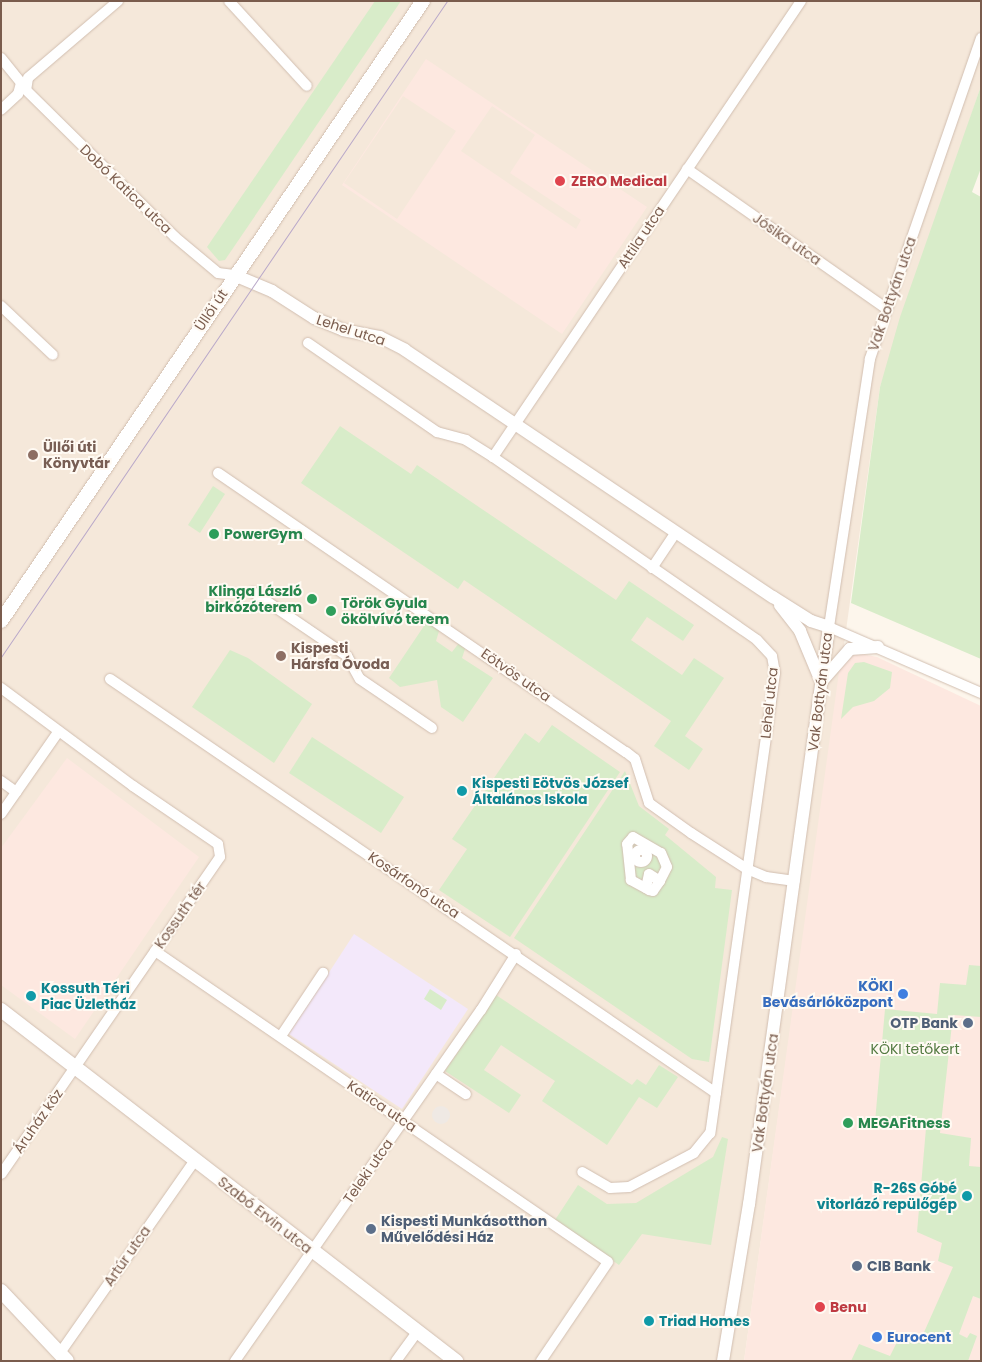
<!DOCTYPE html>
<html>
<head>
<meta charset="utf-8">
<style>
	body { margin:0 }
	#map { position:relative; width:982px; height:1362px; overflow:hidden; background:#fdf6ec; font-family:Poppins,sans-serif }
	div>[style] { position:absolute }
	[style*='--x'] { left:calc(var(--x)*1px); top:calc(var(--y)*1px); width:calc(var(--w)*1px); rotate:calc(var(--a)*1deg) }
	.residential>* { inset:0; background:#f5e8da }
	.commercial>* { inset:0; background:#fde8e0 }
	.industrial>* { inset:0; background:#efe9e4 }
	.round { border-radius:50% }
	.education>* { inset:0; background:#f3e8fa }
	.green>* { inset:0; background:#d8ecc9 }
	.roads { filter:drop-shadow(0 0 1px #d1beb0) drop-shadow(0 0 1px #d1beb0) }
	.minor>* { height:10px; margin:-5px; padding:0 5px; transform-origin:5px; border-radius:5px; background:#fff }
	.minor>.ring { margin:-5px; padding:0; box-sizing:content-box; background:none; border:10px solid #fff; border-radius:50% }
	.tertiary>* { height:12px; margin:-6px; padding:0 6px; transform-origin:6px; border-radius:6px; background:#fff }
	.secondary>* { height:14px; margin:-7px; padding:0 7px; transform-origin:7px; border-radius:7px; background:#fff }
	.tram>* { height:1px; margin:-0.5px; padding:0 0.5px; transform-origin:0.5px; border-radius:0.5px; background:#b9a8c9 }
	.dots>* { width:14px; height:14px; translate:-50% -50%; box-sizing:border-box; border:2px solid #fffaf3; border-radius:50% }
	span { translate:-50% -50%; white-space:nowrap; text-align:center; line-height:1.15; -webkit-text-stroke:4px #fffaf3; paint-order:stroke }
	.health-label { font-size:14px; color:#be3a42; font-weight:700 }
	.left { translate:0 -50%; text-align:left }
	.street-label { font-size:14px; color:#7a5c4d }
	.education-label { font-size:14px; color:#785e54; font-weight:700 }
	.leisure-label { font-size:14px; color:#27864d; font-weight:700 }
	.right { translate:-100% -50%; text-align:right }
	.culture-label { font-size:14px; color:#0d838f; font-weight:700 }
	.shop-label { font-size:14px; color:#366cbe; font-weight:700 }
	.service-label { font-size:14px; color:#4e5e75; font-weight:700 }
	.park-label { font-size:14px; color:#537a41 }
	.frame { position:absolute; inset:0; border:2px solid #7a5c4d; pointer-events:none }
</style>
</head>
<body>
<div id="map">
	<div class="residential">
		<div style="clip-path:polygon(1px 1px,981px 1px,981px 86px,880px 387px,744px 1361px,1px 1361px)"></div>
	</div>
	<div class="commercial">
		<div style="clip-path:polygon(evenodd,426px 59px,647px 207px,562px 334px,342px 185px,426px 59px,403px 96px,456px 131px,397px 219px,344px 183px,403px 96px,426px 59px,492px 106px,535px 135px,510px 173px,581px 220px,576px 229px,461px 151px,492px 106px)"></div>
		<div style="clip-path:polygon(842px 650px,877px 657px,981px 706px,981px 1361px,744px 1361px)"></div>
		<div style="clip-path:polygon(67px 758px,199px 857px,75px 1039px,1px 985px,1px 848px)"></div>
	</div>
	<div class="industrial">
		<div class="round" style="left:432px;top:1106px;width:18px;height:18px"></div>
	</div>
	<div class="education">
		<div style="clip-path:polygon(354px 934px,468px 1009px,402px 1109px,289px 1034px)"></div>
	</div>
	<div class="green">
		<div style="clip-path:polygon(375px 1px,401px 1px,225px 260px,219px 261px,207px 247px)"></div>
		<div style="clip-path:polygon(981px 86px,981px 168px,972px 192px,981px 197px,981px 659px,851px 603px,880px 387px,900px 317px)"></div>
		<div style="clip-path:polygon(340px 426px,411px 474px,417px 465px,616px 600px,629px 581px,694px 625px,683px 641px,647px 617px,631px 640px,682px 675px,694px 658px,724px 678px,685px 736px,703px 749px,689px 770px,654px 746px,671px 721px,464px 580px,458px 589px,301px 483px)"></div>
		<div style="clip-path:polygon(213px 486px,225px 494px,200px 533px,188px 525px)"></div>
		<div style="clip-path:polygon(428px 620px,440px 628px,436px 641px,452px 652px,459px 643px,466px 646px,462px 658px,493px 678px,463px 722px,441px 707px,437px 680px,400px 687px,389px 678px)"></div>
		<div style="clip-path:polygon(230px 650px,248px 658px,312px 704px,274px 763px,192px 707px)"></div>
		<div style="clip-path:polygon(864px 662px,892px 672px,890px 688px,874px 701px,853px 707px,841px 719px,848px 673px,855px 663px)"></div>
		<div style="clip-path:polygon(552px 725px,620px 772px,510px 937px,439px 890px,467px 849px,452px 839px,525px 733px,539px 743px)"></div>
		<div style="clip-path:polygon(312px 737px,404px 797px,381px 833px,289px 773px)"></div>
		<div style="clip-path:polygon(625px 771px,639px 806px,669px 829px,665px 835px,716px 877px,715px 888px,732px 890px,709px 1062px,692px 1059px,514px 938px)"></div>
		<div style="clip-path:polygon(969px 965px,981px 966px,981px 1017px,953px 1015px,940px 1133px,971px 1138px,969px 1166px,981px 1167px,981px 1299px,973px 1296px,959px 1334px,967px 1338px,970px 1333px,977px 1336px,968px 1361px,851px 1361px,859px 1344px,890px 1356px,902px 1332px,921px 1339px,953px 1267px,938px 1261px,942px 1243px,917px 1232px,926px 1128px,875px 1122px,885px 1009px,937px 1014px,940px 983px,966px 985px)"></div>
		<div style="clip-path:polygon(430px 989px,447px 1000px,441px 1010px,424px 999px)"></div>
		<div style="clip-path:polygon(496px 995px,632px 1085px,637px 1079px,646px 1085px,659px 1065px,678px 1077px,657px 1108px,639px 1097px,607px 1145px,542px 1101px,555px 1081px,501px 1045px,484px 1070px,521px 1095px,509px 1113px,445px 1071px)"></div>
		<div style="clip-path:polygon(722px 1137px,728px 1139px,711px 1245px,642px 1234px,619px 1265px,555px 1220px,578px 1185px,607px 1204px,636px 1203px,713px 1157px)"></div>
	</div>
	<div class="roads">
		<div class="minor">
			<div style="--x:118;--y:1;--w:118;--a:139.5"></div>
			<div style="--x:28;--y:78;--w:12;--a:99"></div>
			<div style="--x:26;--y:90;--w:209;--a:44.6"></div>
			<div style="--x:175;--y:237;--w:56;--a:39.9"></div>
			<div style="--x:218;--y:273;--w:16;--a:7"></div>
			<div style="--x:229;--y:1;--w:115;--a:47.5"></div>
			<div style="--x:981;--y:38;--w:340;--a:109.1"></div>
			<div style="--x:870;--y:359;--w:271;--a:98.7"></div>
			<div style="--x:829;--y:627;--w:166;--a:23.5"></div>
			<div style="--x:1;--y:58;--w:32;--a:51"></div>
			<div style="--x:21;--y:83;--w:11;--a:105"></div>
			<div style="--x:18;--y:94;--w:23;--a:137"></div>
			<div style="--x:687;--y:169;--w:244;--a:35"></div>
			<div style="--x:1;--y:306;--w:71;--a:43.3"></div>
			<div style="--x:308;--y:343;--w:157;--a:34.6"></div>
			<div style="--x:437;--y:432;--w:30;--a:15"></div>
			<div style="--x:466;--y:440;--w:32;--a:32"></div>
			<div style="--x:493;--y:457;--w:321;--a:34.7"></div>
			<div style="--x:757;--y:640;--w:22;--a:47"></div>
			<div style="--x:772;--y:656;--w:17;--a:80"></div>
			<div style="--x:775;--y:673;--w:465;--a:98"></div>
			<div style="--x:710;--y:1133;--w:26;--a:129"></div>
			<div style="--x:694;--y:1153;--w:73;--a:152.4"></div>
			<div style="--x:629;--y:1187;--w:19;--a:177"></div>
			<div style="--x:610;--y:1188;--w:32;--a:-150"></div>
			<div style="--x:493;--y:457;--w:550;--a:-55.96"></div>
			<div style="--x:218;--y:473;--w:494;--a:34.4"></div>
			<div style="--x:626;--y:752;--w:11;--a:38"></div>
			<div style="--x:635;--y:759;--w:46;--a:72.3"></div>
			<div style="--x:649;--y:803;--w:52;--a:35.5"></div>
			<div style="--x:691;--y:833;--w:67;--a:32.7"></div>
			<div style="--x:747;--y:869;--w:21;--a:23"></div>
			<div style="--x:766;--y:877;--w:29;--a:8"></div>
			<div style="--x:652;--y:568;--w:43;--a:-56.3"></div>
			<div style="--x:253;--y:592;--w:114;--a:34.2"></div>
			<div style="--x:347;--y:656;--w:26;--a:61"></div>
			<div style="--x:360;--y:679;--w:87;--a:34.2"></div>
			<div style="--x:110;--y:679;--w:734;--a:34.34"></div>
			<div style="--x:1;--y:688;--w:164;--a:36.6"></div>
			<div style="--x:133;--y:786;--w:103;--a:34.3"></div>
			<div style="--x:218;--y:844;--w:13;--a:81"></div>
			<div style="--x:220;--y:857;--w:385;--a:124.6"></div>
			<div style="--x:1;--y:781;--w:19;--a:36"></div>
			<div style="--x:1;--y:814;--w:101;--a:-55.1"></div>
			<div class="ring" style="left:635px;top:850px;width:2px;height:2px"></div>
			<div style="--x:646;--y:888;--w:14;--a:-78"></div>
			<div style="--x:649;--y:874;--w:13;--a:32"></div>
			<div style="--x:660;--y:881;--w:12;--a:125"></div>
			<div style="--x:653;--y:891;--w:4;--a:-166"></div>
			<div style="--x:649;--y:890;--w:21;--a:-151"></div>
			<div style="--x:631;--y:880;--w:36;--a:-96"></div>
			<div style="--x:627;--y:844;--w:9;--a:-49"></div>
			<div style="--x:633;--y:837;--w:32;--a:30"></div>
			<div style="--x:661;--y:853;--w:15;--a:67"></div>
			<div style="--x:667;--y:867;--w:16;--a:117"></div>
			<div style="--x:155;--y:951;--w:549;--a:34.47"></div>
			<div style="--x:608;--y:1262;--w:120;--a:124.1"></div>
			<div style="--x:281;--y:1036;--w:76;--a:-56.3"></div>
			<div style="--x:436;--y:1074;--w:36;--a:34"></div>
			<div style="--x:60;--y:1353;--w:236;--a:-55"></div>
			<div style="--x:235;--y:1361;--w:429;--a:-55"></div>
			<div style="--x:481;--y:1010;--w:66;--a:-58"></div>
			<div style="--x:396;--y:1361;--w:36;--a:-54"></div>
		</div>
		<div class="tertiary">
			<div style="--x:234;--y:275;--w:41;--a:22.8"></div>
			<div style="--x:272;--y:291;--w:50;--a:32.7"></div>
			<div style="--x:314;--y:318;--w:31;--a:22"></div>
			<div style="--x:343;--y:330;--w:38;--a:11"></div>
			<div style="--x:380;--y:337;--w:28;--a:27"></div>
			<div style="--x:405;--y:350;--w:443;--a:33.9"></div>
			<div style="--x:773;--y:597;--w:45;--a:32.3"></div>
			<div style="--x:811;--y:621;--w:19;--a:18"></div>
			<div style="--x:829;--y:627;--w:583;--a:97.89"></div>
			<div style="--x:749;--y:1204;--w:159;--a:99.4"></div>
			<div style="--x:780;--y:605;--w:33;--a:52"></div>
			<div style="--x:800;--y:631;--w:52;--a:67.4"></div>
			<div style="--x:821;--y:682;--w:44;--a:-48.7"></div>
			<div style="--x:850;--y:649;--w:28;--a:-4"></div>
		</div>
		<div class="secondary">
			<div style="--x:1;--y:621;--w:750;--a:-55.76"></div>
			<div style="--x:1;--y:1010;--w:575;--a:37.65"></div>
			<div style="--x:1;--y:1291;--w:96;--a:46.7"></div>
		</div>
	</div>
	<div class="tram">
		<div style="--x:1;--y:657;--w:793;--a:-55.79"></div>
	</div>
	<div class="dots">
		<div style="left:560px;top:181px;background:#e0444e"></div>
		<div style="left:33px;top:455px;background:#8d6e63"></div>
		<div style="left:214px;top:534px;background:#2e9e5b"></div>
		<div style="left:312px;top:599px;background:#2e9e5b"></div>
		<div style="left:331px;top:611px;background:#2e9e5b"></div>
		<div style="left:281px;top:656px;background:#8d6e63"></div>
		<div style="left:462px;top:791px;background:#0f9aa8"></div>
		<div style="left:903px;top:994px;background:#3f7fe0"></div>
		<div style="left:31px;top:996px;background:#0f9aa8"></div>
		<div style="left:968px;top:1023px;background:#5c6f8a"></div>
		<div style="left:848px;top:1123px;background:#2e9e5b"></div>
		<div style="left:967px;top:1196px;background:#0f9aa8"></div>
		<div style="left:371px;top:1229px;background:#5c6f8a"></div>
		<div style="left:857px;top:1266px;background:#5c6f8a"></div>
		<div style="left:820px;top:1307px;background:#e0444e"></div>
		<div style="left:649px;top:1321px;background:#0f9aa8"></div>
		<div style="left:877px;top:1337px;background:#3f7fe0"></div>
	</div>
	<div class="health-label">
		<span class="left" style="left:571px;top:181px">ZERO Medical</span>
		<span class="left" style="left:830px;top:1307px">Benu</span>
	</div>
	<div class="street-label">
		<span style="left:126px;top:189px;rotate:44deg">Dobó Katica utca</span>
		<span style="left:641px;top:237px;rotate:-56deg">Attila utca</span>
		<span style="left:787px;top:239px;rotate:35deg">Jósika utca</span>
		<span style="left:892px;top:294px;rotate:-71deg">Vak Bottyán utca</span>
		<span style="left:211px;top:310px;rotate:-56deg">Üllői út</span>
		<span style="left:351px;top:330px;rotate:18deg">Lehel utca</span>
		<span style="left:516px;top:675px;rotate:35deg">Eötvös utca</span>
		<span style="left:820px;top:692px;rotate:-83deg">Vak Bottyán utca</span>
		<span style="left:769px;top:703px;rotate:-84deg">Lehel utca</span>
		<span style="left:414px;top:885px;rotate:34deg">Kosárfonó utca</span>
		<span style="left:180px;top:915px;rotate:-55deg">Kossuth tér</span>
		<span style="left:765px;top:1093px;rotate:-82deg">Vak Bottyán utca</span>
		<span style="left:382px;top:1106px;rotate:34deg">Katica utca</span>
		<span style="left:38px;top:1121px;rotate:-55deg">Áruház köz</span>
		<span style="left:368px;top:1171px;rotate:-55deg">Teleki utca</span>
		<span style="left:265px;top:1215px;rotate:38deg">Szabó Ervin utca</span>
		<span style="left:127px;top:1256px;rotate:-55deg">Artúr utca</span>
	</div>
	<div class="education-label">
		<span class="left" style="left:43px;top:455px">Üllői úti<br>Könyvtár</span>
		<span class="left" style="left:291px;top:656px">Kispesti<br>Hársfa Óvoda</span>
	</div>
	<div class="leisure-label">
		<span class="left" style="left:224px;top:534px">PowerGym</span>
		<span class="right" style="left:302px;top:599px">Klinga László<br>birkózóterem</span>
		<span class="left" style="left:341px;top:611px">Török Gyula<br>ökölvívó terem</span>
		<span class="left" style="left:858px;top:1123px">MEGAFitness</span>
	</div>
	<div class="culture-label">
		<span class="left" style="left:472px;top:791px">Kispesti Eötvös József<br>Általános Iskola</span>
		<span class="left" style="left:41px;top:996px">Kossuth Téri<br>Piac Üzletház</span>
		<span class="right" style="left:957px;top:1196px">R-26S Góbé<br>vitorlázó repülőgép</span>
		<span class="left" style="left:659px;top:1321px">Triad Homes</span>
	</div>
	<div class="shop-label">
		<span class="right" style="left:893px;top:994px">KÖKI<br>Bevásárlóközpont</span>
		<span class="left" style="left:887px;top:1337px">Eurocent</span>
	</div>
	<div class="service-label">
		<span class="right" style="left:958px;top:1023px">OTP Bank</span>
		<span class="left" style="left:381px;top:1229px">Kispesti Munkásotthon<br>Művelődési Ház</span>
		<span class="left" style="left:867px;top:1266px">CIB Bank</span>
	</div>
	<div class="park-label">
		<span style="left:915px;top:1049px">KÖKI tetőkert</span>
	</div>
	<div class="frame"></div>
</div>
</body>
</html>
